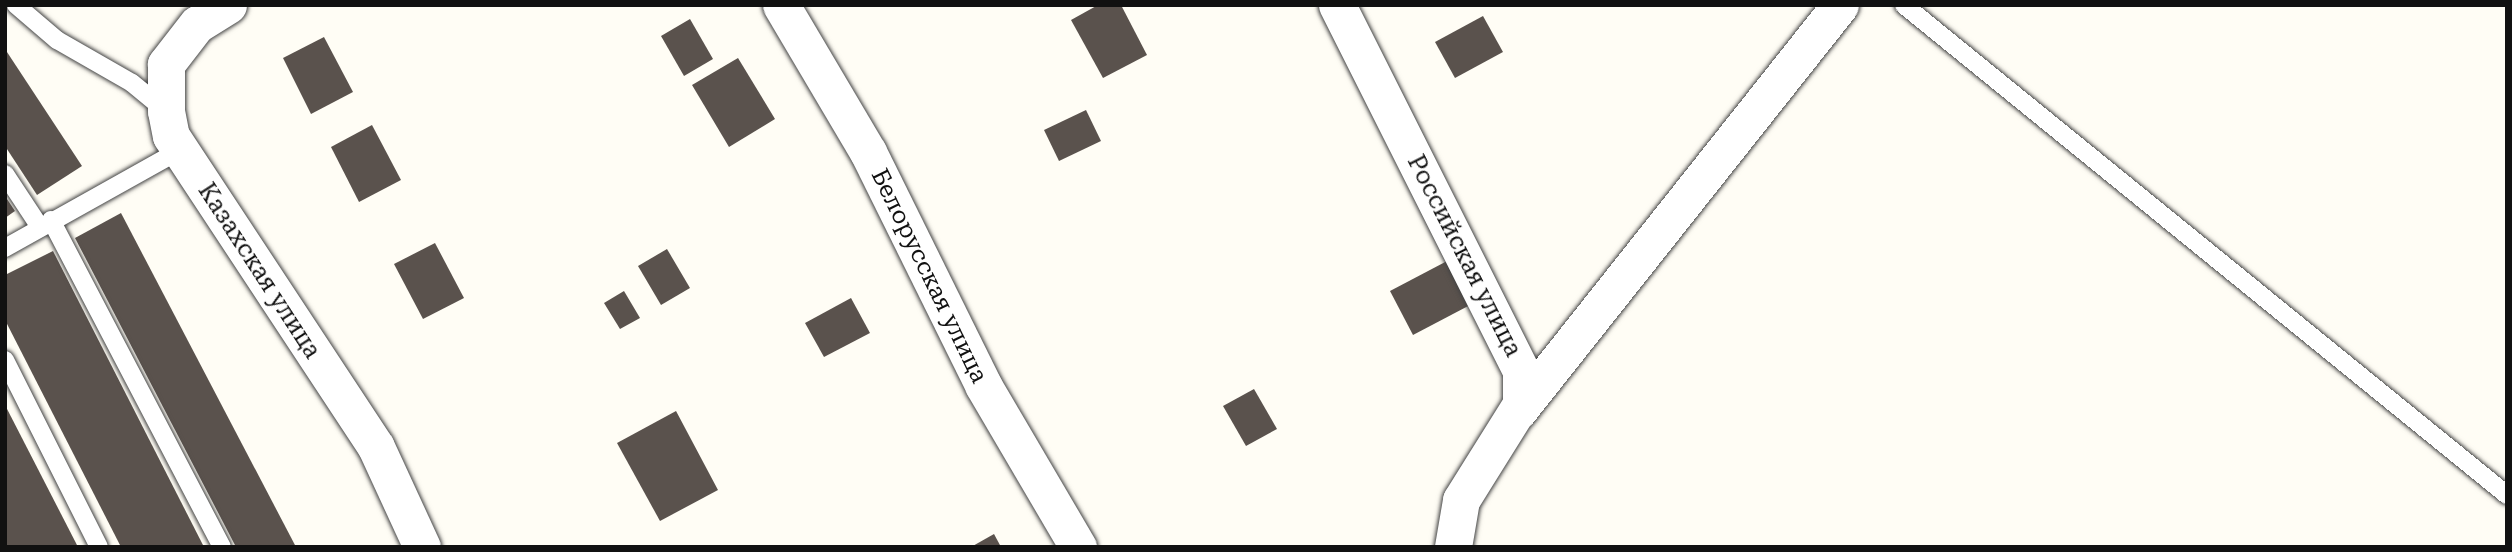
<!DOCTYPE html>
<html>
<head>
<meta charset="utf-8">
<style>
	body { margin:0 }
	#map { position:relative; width:2512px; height:552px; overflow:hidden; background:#fffdf5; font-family:"Roboto Serif",serif }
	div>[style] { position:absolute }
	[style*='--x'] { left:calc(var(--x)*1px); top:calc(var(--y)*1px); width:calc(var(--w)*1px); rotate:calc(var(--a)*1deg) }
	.building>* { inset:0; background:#5a524d }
	.roads { filter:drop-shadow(0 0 2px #444) drop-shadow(0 0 2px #444) }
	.lane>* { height:18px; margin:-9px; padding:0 9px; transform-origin:9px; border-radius:9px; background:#fff }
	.street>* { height:37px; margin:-18.5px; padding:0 18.5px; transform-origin:18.5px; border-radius:18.5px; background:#fff }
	span { translate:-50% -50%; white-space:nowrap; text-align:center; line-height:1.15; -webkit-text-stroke:7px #fff; paint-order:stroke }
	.street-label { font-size:24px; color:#111 }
	.frame { position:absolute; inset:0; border:7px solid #111; pointer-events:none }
</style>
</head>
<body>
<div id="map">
	<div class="building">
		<div style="clip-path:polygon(1098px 5px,1121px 5px,1147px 55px,1103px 78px,1071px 20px)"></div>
		<div style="clip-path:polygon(1483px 16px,1503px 52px,1455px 78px,1435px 42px)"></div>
		<div style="clip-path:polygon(690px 19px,713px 59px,684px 76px,661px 36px)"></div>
		<div style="clip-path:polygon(324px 37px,353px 92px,311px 114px,283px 58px)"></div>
		<div style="clip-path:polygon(5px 49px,82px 166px,37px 195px,5px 146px)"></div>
		<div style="clip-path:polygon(738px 58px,775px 119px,729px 147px,692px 85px)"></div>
		<div style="clip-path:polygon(1086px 110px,1101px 141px,1059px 161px,1044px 130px)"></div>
		<div style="clip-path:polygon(372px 125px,401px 180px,359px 202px,331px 147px)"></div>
		<div style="clip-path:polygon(5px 196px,15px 211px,5px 218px)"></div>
		<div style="clip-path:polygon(121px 213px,296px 547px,236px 547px,75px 238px)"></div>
		<div style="clip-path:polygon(435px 243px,464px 298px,423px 319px,394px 264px)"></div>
		<div style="clip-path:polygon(667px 249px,690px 288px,661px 305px,638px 266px)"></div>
		<div style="clip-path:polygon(53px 251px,204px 547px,121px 547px,5px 320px,5px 275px)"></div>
		<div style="clip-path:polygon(1449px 260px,1472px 304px,1413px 335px,1390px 291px)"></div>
		<div style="clip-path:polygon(624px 291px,640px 318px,620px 329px,604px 303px)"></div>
		<div style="clip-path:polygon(851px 298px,870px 333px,824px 357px,805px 323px)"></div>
		<div style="clip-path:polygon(1254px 389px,1277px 429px,1246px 446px,1223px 406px)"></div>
		<div style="clip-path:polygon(5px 405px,78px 547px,5px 547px)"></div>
		<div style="clip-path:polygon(676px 411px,718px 490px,660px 521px,617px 443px)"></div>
		<div style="clip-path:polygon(994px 534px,1001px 547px,971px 547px)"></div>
	</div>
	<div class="roads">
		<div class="lane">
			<div style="--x:16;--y:5;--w:54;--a:40.5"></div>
			<div style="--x:57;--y:40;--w:86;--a:29.8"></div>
			<div style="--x:132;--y:83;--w:44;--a:39.5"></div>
			<div style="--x:1904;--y:5;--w:777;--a:39.1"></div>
			<div style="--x:5;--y:174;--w:64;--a:56.6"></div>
			<div style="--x:51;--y:220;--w:369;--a:62.4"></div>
			<div style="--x:5;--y:248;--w:201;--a:-29.2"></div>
			<div style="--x:5;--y:360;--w:209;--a:63.3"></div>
		</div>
		<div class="street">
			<div style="--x:228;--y:5;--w:36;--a:148"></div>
			<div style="--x:197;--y:24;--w:51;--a:127.8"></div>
			<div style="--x:166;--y:64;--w:47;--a:90"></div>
			<div style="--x:166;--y:111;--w:25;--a:79"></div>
			<div style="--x:171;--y:136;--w:372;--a:56.6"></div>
			<div style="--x:376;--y:447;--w:110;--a:65.3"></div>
			<div style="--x:781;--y:5;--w:171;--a:59.4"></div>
			<div style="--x:868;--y:152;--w:260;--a:63.7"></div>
			<div style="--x:983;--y:385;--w:188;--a:59.6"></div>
			<div style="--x:1337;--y:5;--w:410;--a:63.3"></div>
			<div style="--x:1521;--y:371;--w:33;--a:90"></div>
			<div style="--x:1521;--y:404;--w:113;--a:122"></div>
			<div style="--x:1461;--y:500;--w:48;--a:99.7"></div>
			<div style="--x:1518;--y:411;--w:518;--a:-51.58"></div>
		</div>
	</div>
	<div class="street-label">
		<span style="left:1464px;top:256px;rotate:63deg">Российская улица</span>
		<span style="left:259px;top:271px;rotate:57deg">Казахская улица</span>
		<span style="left:929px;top:276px;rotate:64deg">Белорусская улица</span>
	</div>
	<div class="frame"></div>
</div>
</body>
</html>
